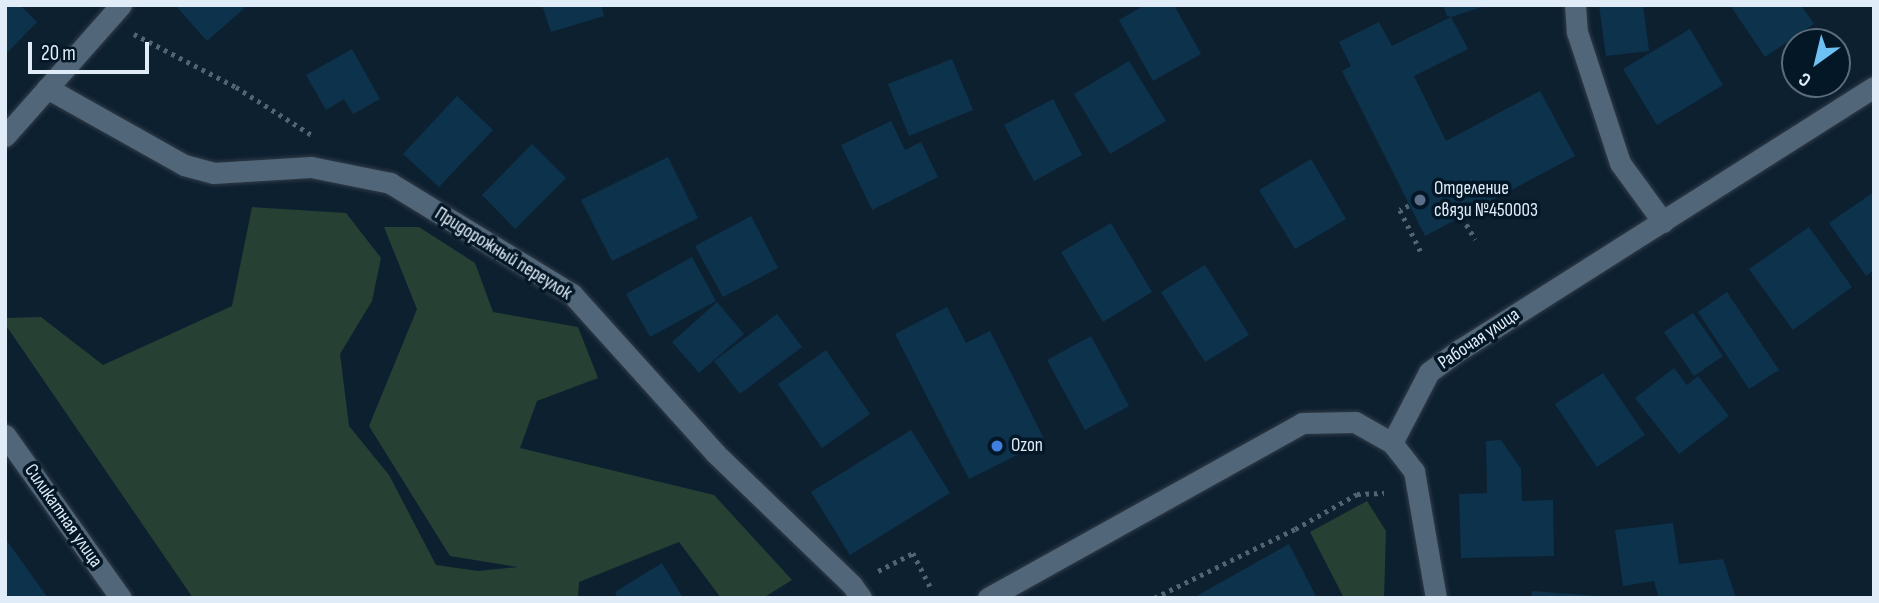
<!DOCTYPE html>
<html>
<head>
<meta charset="utf-8">
<style>
	body { margin:0 }
	#map { position:relative; width:1879px; height:603px; overflow:hidden; background:#0d2030; font-family:"Sofia Sans Condensed",sans-serif }
	div>[style] { position:absolute }
	[style*='--x'] { left:calc(var(--x)*1px); top:calc(var(--y)*1px); width:calc(var(--w)*1px); rotate:calc(var(--a)*1deg) }
	.green>* { inset:0; background:#264033 }
	.building>* { inset:0; background:#0d324b }
	.path>* { height:4.5px; margin-top:-2.25px; transform-origin:0; background:repeating-linear-gradient(90deg,#526371 0 3.5px,transparent 0 8.5px) }
	.roads { filter:drop-shadow(0 0 2px #313b48) drop-shadow(0 0 2px #313b48) }
	.minor>* { height:21px; margin:-10.5px; padding:0 10.5px; transform-origin:10.5px; border-radius:10.5px; background:#516779 }
	.dots>* { width:19px; height:19px; translate:-50% -50%; box-sizing:border-box; border:4px solid #041726; border-radius:50% }
	span { translate:-50% -50%; white-space:nowrap; text-align:center; line-height:1.15; -webkit-text-stroke:7px #041726; paint-order:stroke }
	.poi-label { font-size:19px; color:#e0ecf7 }
	.left { translate:0 -50%; text-align:left }
	.street-label { font-size:19px; color:#e0ecf7 }
	.frame { position:absolute; inset:0; border:7px solid #e0ecf7; pointer-events:none }
	.north { position:absolute; left:1781px; top:28px; width:70px; height:70px; box-sizing:border-box; background:#041726; border:2px solid #5c6c7a; border-radius:50%; rotate:214deg; font-size:19px; font-weight:700; line-height:28px; text-align:center; color:#e0ecf7 }
	.north::after { content:''; display:block; margin:auto; width:24px; height:32px; background:#6ec2f3; clip-path:polygon(50% 0,100% 100%,50% 72%,0 100%) }
	.scale { position:absolute; left:28px; top:42px; width:121px; height:32px; box-sizing:border-box; border:4px solid #e0ecf7; border-top:0; padding-left:9px; font-size:21px; line-height:24px; white-space:nowrap; color:#e0ecf7; -webkit-text-stroke:5px #041726; paint-order:stroke }
</style>
</head>
<body>
<div id="map">
	<div class="green">
		<div style="clip-path:polygon(252px 207px,346px 213px,381px 258px,372px 301px,340px 354px,349px 426px,389px 475px,436px 565px,478px 571px,518px 567px,450px 556px,369px 426px,417px 309px,384px 227px,419px 227px,475px 263px,493px 312px,578px 327px,598px 378px,537px 401px,520px 448px,714px 495px,792px 580px,763px 598px,721px 598px,679px 542px,579px 582px,578px 598px,193px 598px,5px 324px,5px 318px,41px 317px,103px 365px,232px 306px)"></div>
		<div style="clip-path:polygon(1367px 501px,1386px 531px,1384px 598px,1344px 598px,1310px 532px)"></div>
	</div>
	<div class="building">
		<div style="clip-path:polygon(5px 5px,20px 5px,37px 22px,5px 55px)"></div>
		<div style="clip-path:polygon(175px 5px,248px 5px,207px 41px)"></div>
		<div style="clip-path:polygon(542px 5px,601px 5px,604px 16px,551px 32px)"></div>
		<div style="clip-path:polygon(1145px 5px,1174px 5px,1201px 54px,1153px 81px,1119px 20px)"></div>
		<div style="clip-path:polygon(1443px 5px,1485px 5px,1485px 6px,1451px 17px,1447px 16px)"></div>
		<div style="clip-path:polygon(1599px 5px,1643px 5px,1649px 51px,1606px 56px)"></div>
		<div style="clip-path:polygon(1730px 5px,1801px 5px,1814px 24px,1765px 57px)"></div>
		<div style="clip-path:polygon(1451px 17px,1468px 49px,1414px 76px,1446px 141px,1540px 91px,1575px 156px,1425px 236px,1342px 71px,1351px 66px,1339px 42px,1379px 22px,1392px 46px)"></div>
		<div style="clip-path:polygon(1690px 29px,1723px 85px,1657px 125px,1623px 69px)"></div>
		<div style="clip-path:polygon(352px 49px,380px 99px,353px 114px,344px 99px,326px 110px,306px 75px)"></div>
		<div style="clip-path:polygon(952px 59px,973px 110px,909px 136px,888px 84px)"></div>
		<div style="clip-path:polygon(1129px 61px,1166px 121px,1110px 154px,1074px 94px)"></div>
		<div style="clip-path:polygon(457px 96px,493px 130px,439px 187px,403px 154px)"></div>
		<div style="clip-path:polygon(1053px 99px,1082px 155px,1034px 181px,1004px 125px)"></div>
		<div style="clip-path:polygon(891px 121px,905px 150px,921px 142px,938px 177px,872px 210px,841px 145px)"></div>
		<div style="clip-path:polygon(532px 144px,566px 178px,515px 229px,482px 195px)"></div>
		<div style="clip-path:polygon(668px 157px,698px 218px,612px 261px,581px 200px)"></div>
		<div style="clip-path:polygon(1311px 159px,1346px 219px,1295px 249px,1259px 190px)"></div>
		<div style="clip-path:polygon(1874px 192px,1874px 270px,1866px 276px,1829px 223px)"></div>
		<div style="clip-path:polygon(751px 216px,778px 268px,723px 297px,695px 246px)"></div>
		<div style="clip-path:polygon(1111px 223px,1152px 292px,1103px 322px,1061px 252px)"></div>
		<div style="clip-path:polygon(1809px 227px,1852px 287px,1793px 330px,1749px 269px)"></div>
		<div style="clip-path:polygon(692px 257px,716px 301px,650px 337px,626px 294px)"></div>
		<div style="clip-path:polygon(1205px 265px,1249px 335px,1205px 362px,1161px 292px)"></div>
		<div style="clip-path:polygon(1727px 292px,1779px 370px,1749px 389px,1698px 312px)"></div>
		<div style="clip-path:polygon(717px 302px,744px 334px,699px 373px,672px 342px)"></div>
		<div style="clip-path:polygon(947px 307px,966px 343px,990px 331px,1045px 441px,969px 479px,895px 334px)"></div>
		<div style="clip-path:polygon(1693px 313px,1723px 356px,1694px 376px,1664px 332px)"></div>
		<div style="clip-path:polygon(777px 314px,802px 347px,740px 394px,714px 361px)"></div>
		<div style="clip-path:polygon(1091px 336px,1129px 406px,1085px 430px,1047px 360px)"></div>
		<div style="clip-path:polygon(826px 350px,870px 414px,822px 448px,778px 384px)"></div>
		<div style="clip-path:polygon(1674px 368px,1687px 385px,1698px 376px,1729px 416px,1679px 454px,1635px 398px)"></div>
		<div style="clip-path:polygon(1603px 373px,1645px 435px,1597px 467px,1555px 404px)"></div>
		<div style="clip-path:polygon(911px 430px,950px 493px,850px 555px,811px 492px)"></div>
		<div style="clip-path:polygon(1501px 440px,1521px 469px,1522px 501px,1553px 500px,1554px 556px,1461px 558px,1459px 494px,1487px 493px,1486px 441px)"></div>
		<div style="clip-path:polygon(1673px 523px,1679px 564px,1723px 559px,1736px 598px,1659px 598px,1654px 581px,1623px 586px,1615px 530px)"></div>
		<div style="clip-path:polygon(5px 538px,48px 598px,5px 598px)"></div>
		<div style="clip-path:polygon(1289px 544px,1317px 598px,1193px 598px)"></div>
		<div style="clip-path:polygon(662px 563px,683px 598px,618px 598px,615px 592px)"></div>
		<div style="clip-path:polygon(1532px 591px,1598px 596px,1598px 598px,1531px 598px)"></div>
	</div>
	<div class="path">
		<div style="--x:134;--y:34;--w:115;--a:27.5"></div>
		<div style="--x:236;--y:87;--w:90;--a:32.3"></div>
		<div style="--x:1409;--y:206;--w:10;--a:156"></div>
		<div style="--x:1400;--y:210;--w:51;--a:63.4"></div>
		<div style="--x:1462;--y:217;--w:26;--a:59"></div>
		<div style="--x:878;--y:571;--w:39;--a:-27"></div>
		<div style="--x:913;--y:553;--w:38;--a:63"></div>
		<div style="--x:1154;--y:598;--w:157;--a:-26.1"></div>
		<div style="--x:1295;--y:529;--w:71;--a:-29.4"></div>
		<div style="--x:1357;--y:494;--w:27;--a:-2"></div>
	</div>
	<div class="roads">
		<div class="minor">
			<div style="--x:1575;--y:5;--w:27;--a:86"></div>
			<div style="--x:1577;--y:32;--w:138;--a:71.8"></div>
			<div style="--x:1620;--y:163;--w:73;--a:53.9"></div>
			<div style="--x:47;--y:88;--w:157;--a:29.3"></div>
			<div style="--x:184;--y:165;--w:30;--a:15"></div>
			<div style="--x:213;--y:173;--w:98;--a:-3.5"></div>
			<div style="--x:311;--y:167;--w:81;--a:11.4"></div>
			<div style="--x:390;--y:183;--w:213;--a:31.4"></div>
			<div style="--x:572;--y:294;--w:214;--a:48"></div>
			<div style="--x:715;--y:453;--w:190;--a:43.9"></div>
			<div style="--x:852;--y:585;--w:16;--a:55"></div>
			<div style="--x:5;--y:136;--w:175;--a:-48.5"></div>
			<div style="--x:5;--y:435;--w:200;--a:54.6"></div>
			<div style="--x:1392;--y:443;--w:36;--a:52"></div>
			<div style="--x:1414;--y:471;--w:129;--a:80.2"></div>
			<div style="--x:988;--y:598;--w:359;--a:-29.1"></div>
			<div style="--x:1302;--y:423;--w:53;--a:-1.1"></div>
			<div style="--x:1355;--y:422;--w:43;--a:29.6"></div>
			<div style="--x:1392;--y:443;--w:80;--a:-62.5"></div>
			<div style="--x:1429;--y:372;--w:39;--a:-36"></div>
			<div style="--x:1461;--y:349;--w:489;--a:-32.4"></div>
		</div>
	</div>
	<div class="dots">
		<div style="left:1420px;top:200px;background:#5c6f8a"></div>
		<div style="left:997px;top:446px;background:#3f7fe0"></div>
	</div>
	<div class="poi-label">
		<span class="left" style="left:1434px;top:200px">Отделение<br>связи №450003</span>
		<span class="left" style="left:1011px;top:446px">Ozon</span>
	</div>
	<div class="street-label">
		<span style="left:503px;top:254px;rotate:32deg">Придорожный переулок</span>
		<span style="left:1479px;top:339px;rotate:-34deg">Рабочая улица</span>
		<span style="left:63px;top:516px;rotate:55deg">Силикатная улица</span>
	</div>
	<div class="frame"></div>
	<div class="north">С</div>
	<div class="scale">20 m</div>
</div>
</body>
</html>
